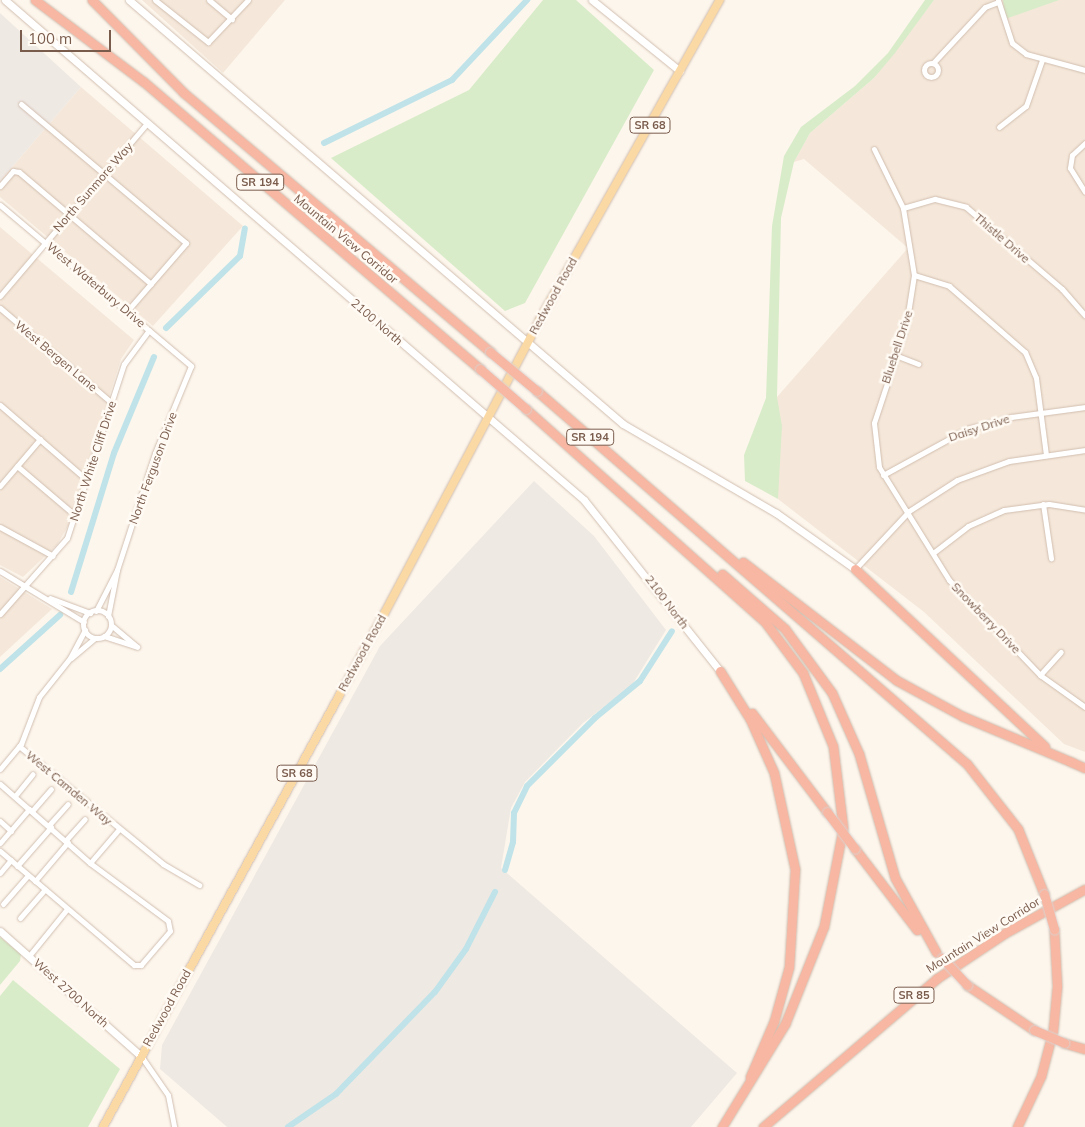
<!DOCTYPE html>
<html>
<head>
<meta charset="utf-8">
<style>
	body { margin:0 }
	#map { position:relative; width:1085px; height:1127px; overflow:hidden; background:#fdf6ec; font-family:Mulish,sans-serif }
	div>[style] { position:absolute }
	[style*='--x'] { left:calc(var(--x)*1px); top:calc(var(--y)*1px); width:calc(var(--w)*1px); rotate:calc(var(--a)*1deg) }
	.residential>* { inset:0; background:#f5e8da }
	.industrial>* { inset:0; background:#efe9e4 }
	.green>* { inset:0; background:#d8ecc9 }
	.canal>* { height:6px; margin:-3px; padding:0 3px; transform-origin:3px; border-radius:3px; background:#bfe3e8 }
	.roads { filter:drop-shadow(0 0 1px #d1beb0) drop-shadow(0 0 1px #d1beb0) }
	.street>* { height:5px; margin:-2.5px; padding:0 2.5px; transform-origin:2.5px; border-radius:2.5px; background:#fff }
	.street>.ring { margin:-2.5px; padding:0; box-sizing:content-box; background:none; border:5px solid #fff; border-radius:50% }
	.secondary>* { height:7px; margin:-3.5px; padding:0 3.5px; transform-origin:3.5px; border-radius:3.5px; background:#fff }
	.primary>* { height:8px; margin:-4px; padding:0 4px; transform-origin:4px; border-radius:4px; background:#fbd9a5 }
	.highway>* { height:9px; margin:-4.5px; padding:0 4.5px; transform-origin:4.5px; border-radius:4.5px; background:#f7b7a3 }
	.bridges { filter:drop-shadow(0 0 1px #dad1cd) drop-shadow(0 0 1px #dad1cd) }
	.highway-bridge>* { height:9px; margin:-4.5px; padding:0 4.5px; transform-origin:4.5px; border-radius:4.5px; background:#f7b7a3 }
	span { translate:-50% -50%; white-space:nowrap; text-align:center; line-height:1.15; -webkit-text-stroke:5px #fffaf3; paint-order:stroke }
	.shield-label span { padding:1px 4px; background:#fffaf3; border:1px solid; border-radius:4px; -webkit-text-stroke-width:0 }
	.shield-label { font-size:11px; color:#7a5c4d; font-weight:700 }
	.street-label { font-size:12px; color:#7a5c4d }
	.scale { position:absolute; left:20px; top:30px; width:91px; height:22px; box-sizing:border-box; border:2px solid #7a5c4d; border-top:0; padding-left:6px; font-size:15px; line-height:18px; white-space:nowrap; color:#7a5c4d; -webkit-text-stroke:4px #fffaf3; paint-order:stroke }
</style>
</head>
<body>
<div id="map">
	<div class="residential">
		<div style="clip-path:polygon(142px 0,285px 0,223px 73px)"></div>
		<div style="clip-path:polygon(934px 0,1085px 0,1085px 752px,1064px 744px,924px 612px,778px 499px,777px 397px,908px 248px,804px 159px,794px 162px,810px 133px,874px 78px)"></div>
		<div style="clip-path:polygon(81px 87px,243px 226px,153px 326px,0 197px,0 181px)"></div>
		<div style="clip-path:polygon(0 227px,134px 340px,121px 359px,68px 526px,57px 545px,23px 577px,0 565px)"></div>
		<div style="clip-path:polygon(0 577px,52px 609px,0 657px)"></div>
	</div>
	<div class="industrial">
		<div style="clip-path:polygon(0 13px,81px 87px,0 181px)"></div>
		<div style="clip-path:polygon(534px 481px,594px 536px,666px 630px,632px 685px,583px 723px,525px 782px,511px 808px,501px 868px,737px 1073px,691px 1127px,227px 1127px,160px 1069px,162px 1045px,380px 646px)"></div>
	</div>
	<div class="green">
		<div style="clip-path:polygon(543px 0,576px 0,654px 70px,525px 303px,505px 311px,331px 158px,469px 90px)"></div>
		<div style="clip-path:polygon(925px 0,934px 0,895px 53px,874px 78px,810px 133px,794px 162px,781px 218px,777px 397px,782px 426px,778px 499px,745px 481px,744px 455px,766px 398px,772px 226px,784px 156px,801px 127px,855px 86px,888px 53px)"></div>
		<div style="clip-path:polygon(1003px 0,1059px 0,1005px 19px)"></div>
		<div style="clip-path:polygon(0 937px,21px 954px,20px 961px,0 985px)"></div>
		<div style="clip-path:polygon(13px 980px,120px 1069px,88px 1127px,0 1127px,0 996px)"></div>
	</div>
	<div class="canal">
		<div style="--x:324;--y:143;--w:143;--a:-26.2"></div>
		<div style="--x:452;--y:80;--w:110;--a:-46.8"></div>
		<div style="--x:166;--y:328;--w:103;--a:-44.2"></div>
		<div style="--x:240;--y:256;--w:28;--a:-80"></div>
		<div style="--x:71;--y:592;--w:145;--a:-72.8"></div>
		<div style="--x:114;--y:453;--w:104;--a:-67.4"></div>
		<div style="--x:0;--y:669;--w:81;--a:-42"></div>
		<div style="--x:505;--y:870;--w:29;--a:-74"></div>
		<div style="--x:513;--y:842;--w:29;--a:-88"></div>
		<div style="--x:514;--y:813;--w:30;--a:-64"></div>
		<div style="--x:527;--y:786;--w:96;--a:-45"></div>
		<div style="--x:595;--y:718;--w:58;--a:-39.4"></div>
		<div style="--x:640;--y:681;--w:59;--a:-57.4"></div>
		<div style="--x:288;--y:1127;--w:58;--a:-34.5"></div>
		<div style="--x:336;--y:1094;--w:142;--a:-45.9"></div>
		<div style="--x:435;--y:992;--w:53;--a:-54.2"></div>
		<div style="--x:466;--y:949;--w:64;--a:-63"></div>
	</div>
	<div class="roads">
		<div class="street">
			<div style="--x:155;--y:0;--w:68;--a:38.4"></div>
			<div style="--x:208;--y:42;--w:58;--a:-46.4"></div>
			<div style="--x:209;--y:0;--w:30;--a:40"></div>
			<div style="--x:998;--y:0;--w:45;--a:72"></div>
			<div style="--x:1012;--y:43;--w:18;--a:38"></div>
			<div style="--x:1026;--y:54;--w:61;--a:15.2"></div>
			<div class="ring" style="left:924px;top:63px;width:9px;height:9px"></div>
			<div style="--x:933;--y:63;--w:76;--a:-47.1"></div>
			<div style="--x:985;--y:7;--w:14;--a:-21"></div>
			<div style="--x:21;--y:104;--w:216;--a:40.1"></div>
			<div style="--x:186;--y:243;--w:90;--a:130.9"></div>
			<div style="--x:999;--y:127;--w:34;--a:-38"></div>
			<div style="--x:1026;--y:106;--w:49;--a:-70.8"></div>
			<div style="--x:1085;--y:143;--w:18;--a:137"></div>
			<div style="--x:1072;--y:155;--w:13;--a:99"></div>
			<div style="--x:1070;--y:168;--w:28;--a:58"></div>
			<div style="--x:874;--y:149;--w:66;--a:63.8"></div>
			<div style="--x:903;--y:208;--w:68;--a:80.7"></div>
			<div style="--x:914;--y:275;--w:52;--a:98.9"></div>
			<div style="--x:906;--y:326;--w:102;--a:108.3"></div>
			<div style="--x:874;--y:423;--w:44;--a:83.5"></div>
			<div style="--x:879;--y:467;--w:133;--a:58.2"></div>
			<div style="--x:949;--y:580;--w:132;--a:46.2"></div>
			<div style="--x:1040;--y:675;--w:55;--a:35.4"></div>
			<div style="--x:0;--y:186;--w:20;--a:-49"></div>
			<div style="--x:13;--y:171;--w:6;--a:9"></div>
			<div style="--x:19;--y:172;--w:173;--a:40.3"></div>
			<div style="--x:0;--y:205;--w:250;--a:40.1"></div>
			<div style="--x:191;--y:366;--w:94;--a:112.5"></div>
			<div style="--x:155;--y:453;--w:123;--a:108"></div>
			<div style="--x:117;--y:570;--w:46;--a:117.1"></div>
			<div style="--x:903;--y:208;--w:33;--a:-16"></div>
			<div style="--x:935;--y:199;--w:32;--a:14"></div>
			<div style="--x:966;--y:207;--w:126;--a:40.5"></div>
			<div style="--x:1062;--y:289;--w:35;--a:49"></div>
			<div style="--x:914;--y:275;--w:37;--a:17"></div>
			<div style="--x:949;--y:286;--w:101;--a:41"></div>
			<div style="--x:1025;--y:352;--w:28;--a:67"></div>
			<div style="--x:1036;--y:378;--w:78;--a:82.6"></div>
			<div style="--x:0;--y:296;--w:227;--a:-49.6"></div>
			<div style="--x:0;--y:308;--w:147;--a:40.3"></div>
			<div style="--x:895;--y:355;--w:25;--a:21"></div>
			<div style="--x:0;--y:405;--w:115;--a:40.8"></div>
			<div style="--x:17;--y:466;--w:77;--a:40.3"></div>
			<div style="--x:883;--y:475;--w:96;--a:-28.7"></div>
			<div style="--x:967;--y:429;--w:46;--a:-15.3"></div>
			<div style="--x:1011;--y:417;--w:75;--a:-7.7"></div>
			<div style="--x:0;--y:486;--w:62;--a:-49.6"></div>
			<div style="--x:1043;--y:504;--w:55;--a:81.6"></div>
			<div style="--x:0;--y:527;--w:60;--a:28.7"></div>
			<div style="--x:933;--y:553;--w:44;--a:-37.6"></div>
			<div style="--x:968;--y:526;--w:39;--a:-24"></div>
			<div style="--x:1004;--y:510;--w:45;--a:-7.6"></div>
			<div style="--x:1049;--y:504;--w:36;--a:9"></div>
			<div style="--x:855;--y:569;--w:79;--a:-47"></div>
			<div style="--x:909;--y:511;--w:57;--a:-32.9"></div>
			<div style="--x:957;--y:480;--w:55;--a:-20.1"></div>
			<div style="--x:1009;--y:461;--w:77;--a:-8.2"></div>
			<div style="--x:0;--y:571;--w:98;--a:31.3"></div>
			<div style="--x:50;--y:598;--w:43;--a:20.6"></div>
			<div class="ring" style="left:83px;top:610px;width:23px;height:23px"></div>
			<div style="--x:0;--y:614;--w:101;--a:-48.6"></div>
			<div style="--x:67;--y:538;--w:183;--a:-71.9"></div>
			<div style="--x:124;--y:364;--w:42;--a:-53.7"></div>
			<div style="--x:108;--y:616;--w:47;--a:-78.9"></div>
			<div style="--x:111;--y:625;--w:33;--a:40"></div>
			<div style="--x:104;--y:636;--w:35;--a:18"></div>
			<div style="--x:71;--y:658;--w:31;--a:-40"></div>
			<div style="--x:1040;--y:675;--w:31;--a:-48"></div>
			<div style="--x:19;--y:746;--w:186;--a:39.3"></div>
			<div style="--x:163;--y:864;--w:42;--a:30.3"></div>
			<div style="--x:0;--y:769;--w:33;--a:-50"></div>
			<div style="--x:21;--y:744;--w:50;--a:-69"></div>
			<div style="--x:39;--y:697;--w:50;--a:-51.5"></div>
			<div style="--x:70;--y:658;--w:32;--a:-62"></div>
			<div style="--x:0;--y:784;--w:120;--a:41.3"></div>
			<div style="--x:90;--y:863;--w:97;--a:36.6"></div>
			<div style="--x:168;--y:921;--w:10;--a:79"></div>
			<div style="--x:170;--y:931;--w:45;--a:130.5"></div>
			<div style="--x:141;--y:965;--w:7;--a:180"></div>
			<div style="--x:134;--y:965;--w:176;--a:-139.6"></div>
			<div style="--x:15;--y:796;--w:28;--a:-51"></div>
			<div style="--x:32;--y:811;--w:29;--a:-49"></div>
			<div style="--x:0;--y:821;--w:15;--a:42"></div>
			<div style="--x:49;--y:825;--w:28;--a:-48"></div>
			<div style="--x:66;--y:840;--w:28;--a:-48"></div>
			<div style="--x:0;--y:843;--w:45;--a:-49.5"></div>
			<div style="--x:90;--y:863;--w:45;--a:-49.5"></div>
			<div style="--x:17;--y:866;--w:52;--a:-48.9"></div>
			<div style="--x:0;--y:873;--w:17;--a:-50"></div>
			<div style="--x:35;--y:881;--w:51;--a:-49.8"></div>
			<div style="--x:3;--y:904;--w:38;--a:-49"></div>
			<div style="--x:20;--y:918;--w:38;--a:-49"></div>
			<div style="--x:29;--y:956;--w:60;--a:-51"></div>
			<div style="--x:141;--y:1056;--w:47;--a:55.3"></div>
			<div style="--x:168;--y:1095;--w:33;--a:79"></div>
		</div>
		<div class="secondary">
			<div style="--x:5;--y:0;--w:765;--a:40.81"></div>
			<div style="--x:584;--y:500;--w:218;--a:51.5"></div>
			<div style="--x:129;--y:0;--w:651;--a:40.64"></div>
			<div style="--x:623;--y:424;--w:177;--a:30.2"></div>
			<div style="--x:776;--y:513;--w:97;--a:35.3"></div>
			<div style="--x:592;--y:0;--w:113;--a:38.9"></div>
			<div style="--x:0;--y:931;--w:188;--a:41.6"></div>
		</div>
		<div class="primary">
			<div style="--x:103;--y:1127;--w:585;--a:-61.29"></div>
			<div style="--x:384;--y:614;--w:334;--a:-62.1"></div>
			<div style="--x:540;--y:319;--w:366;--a:-60.6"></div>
		</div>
		<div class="highway">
			<div style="--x:35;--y:0;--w:136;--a:37"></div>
			<div style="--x:144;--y:82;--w:442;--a:40.5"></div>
			<div style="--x:92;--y:0;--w:131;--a:45.3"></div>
			<div style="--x:184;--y:93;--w:401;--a:40.2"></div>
			<div style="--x:537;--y:391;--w:569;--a:40.94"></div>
			<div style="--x:967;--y:764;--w:83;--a:51.9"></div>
			<div style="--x:1018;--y:829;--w:70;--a:68.2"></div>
			<div style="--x:526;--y:409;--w:320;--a:41.7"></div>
			<div style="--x:765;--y:622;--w:64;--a:53.3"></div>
			<div style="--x:803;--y:673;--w:79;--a:67.7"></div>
			<div style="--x:833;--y:746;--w:83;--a:83"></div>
			<div style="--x:843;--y:828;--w:100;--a:101"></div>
			<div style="--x:824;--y:926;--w:105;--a:111.7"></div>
			<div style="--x:785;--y:1024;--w:121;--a:121.5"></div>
			<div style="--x:743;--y:562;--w:193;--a:37.6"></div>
			<div style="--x:896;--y:680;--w:75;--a:28.6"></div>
			<div style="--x:962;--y:716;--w:121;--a:22.8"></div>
			<div style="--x:855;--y:569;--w:260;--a:43.1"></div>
			<div style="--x:722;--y:574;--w:84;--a:41.1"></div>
			<div style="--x:785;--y:629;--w:79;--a:53.7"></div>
			<div style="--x:832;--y:693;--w:67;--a:66.1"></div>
			<div style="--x:859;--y:754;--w:129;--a:73.8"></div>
			<div style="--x:895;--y:878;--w:85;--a:61"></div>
			<div style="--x:720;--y:671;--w:57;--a:58"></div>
			<div style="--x:750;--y:719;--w:59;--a:66"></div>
			<div style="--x:774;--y:773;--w:98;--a:77.7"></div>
			<div style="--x:795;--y:869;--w:98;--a:93.5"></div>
			<div style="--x:789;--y:967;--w:56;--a:105.5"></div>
			<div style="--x:774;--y:1021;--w:61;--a:113.2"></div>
			<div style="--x:752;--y:713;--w:124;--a:52.9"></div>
			<div style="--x:1069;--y:761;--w:17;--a:24"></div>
			<div style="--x:855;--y:849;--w:102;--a:52.6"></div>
			<div style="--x:967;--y:985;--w:81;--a:33.9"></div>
			<div style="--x:1064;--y:1043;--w:22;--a:16"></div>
			<div style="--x:763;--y:1127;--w:228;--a:-40.5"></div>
			<div style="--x:936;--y:979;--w:83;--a:-33.7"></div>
			<div style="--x:1005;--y:933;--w:91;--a:-28.8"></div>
			<div style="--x:1017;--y:1127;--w:56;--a:-64.8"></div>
			<div style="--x:1041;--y:1076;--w:48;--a:-75.4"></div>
			<div style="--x:1053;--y:1030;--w:44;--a:-84.8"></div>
			<div style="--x:1057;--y:986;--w:56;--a:-93.1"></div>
		</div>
	</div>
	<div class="bridges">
		<div class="highway-bridge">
			<div style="--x:490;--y:352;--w:61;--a:39.7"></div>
			<div style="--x:480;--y:369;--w:61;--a:41"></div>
			<div style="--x:827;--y:812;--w:46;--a:52.9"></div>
			<div style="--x:1044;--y:894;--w:37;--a:74"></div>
			<div style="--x:942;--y:958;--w:37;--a:47"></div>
			<div style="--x:1034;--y:1030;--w:33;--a:23"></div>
		</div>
	</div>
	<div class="shield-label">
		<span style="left:650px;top:125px">SR 68</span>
		<span style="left:260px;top:182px">SR 194</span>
		<span style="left:590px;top:437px">SR 194</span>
		<span style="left:297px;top:773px">SR 68</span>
		<span style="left:914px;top:995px">SR 85</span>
	</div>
	<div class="street-label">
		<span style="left:93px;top:187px;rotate:-49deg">North Sunmore Way</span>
		<span style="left:1002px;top:238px;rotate:41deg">Thistle Drive</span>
		<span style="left:346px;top:239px;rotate:40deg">Mountain View Corridor</span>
		<span style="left:96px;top:285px;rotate:40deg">West Waterbury Drive</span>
		<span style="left:553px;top:296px;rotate:-61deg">Redwood Road</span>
		<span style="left:377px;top:322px;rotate:41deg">2100 North</span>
		<span style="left:897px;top:347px;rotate:-72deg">Bluebell Drive</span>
		<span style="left:56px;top:356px;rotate:40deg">West Bergen Lane</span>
		<span style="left:979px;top:428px;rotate:-18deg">Daisy Drive</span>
		<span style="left:93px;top:461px;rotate:-72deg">North White Cliff Drive</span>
		<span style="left:153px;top:468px;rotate:-70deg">North Ferguson Drive</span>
		<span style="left:667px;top:602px;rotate:53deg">2100 North</span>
		<span style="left:986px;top:618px;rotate:46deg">Snowberry Drive</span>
		<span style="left:362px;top:653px;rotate:-61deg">Redwood Road</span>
		<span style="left:69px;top:788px;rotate:40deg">West Camden Way</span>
		<span style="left:983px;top:935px;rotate:-32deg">Mountain View Corridor</span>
		<span style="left:71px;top:993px;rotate:42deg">West 2700 North</span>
		<span style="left:167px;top:1008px;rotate:-61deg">Redwood Road</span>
	</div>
	<div class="scale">100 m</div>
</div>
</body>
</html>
